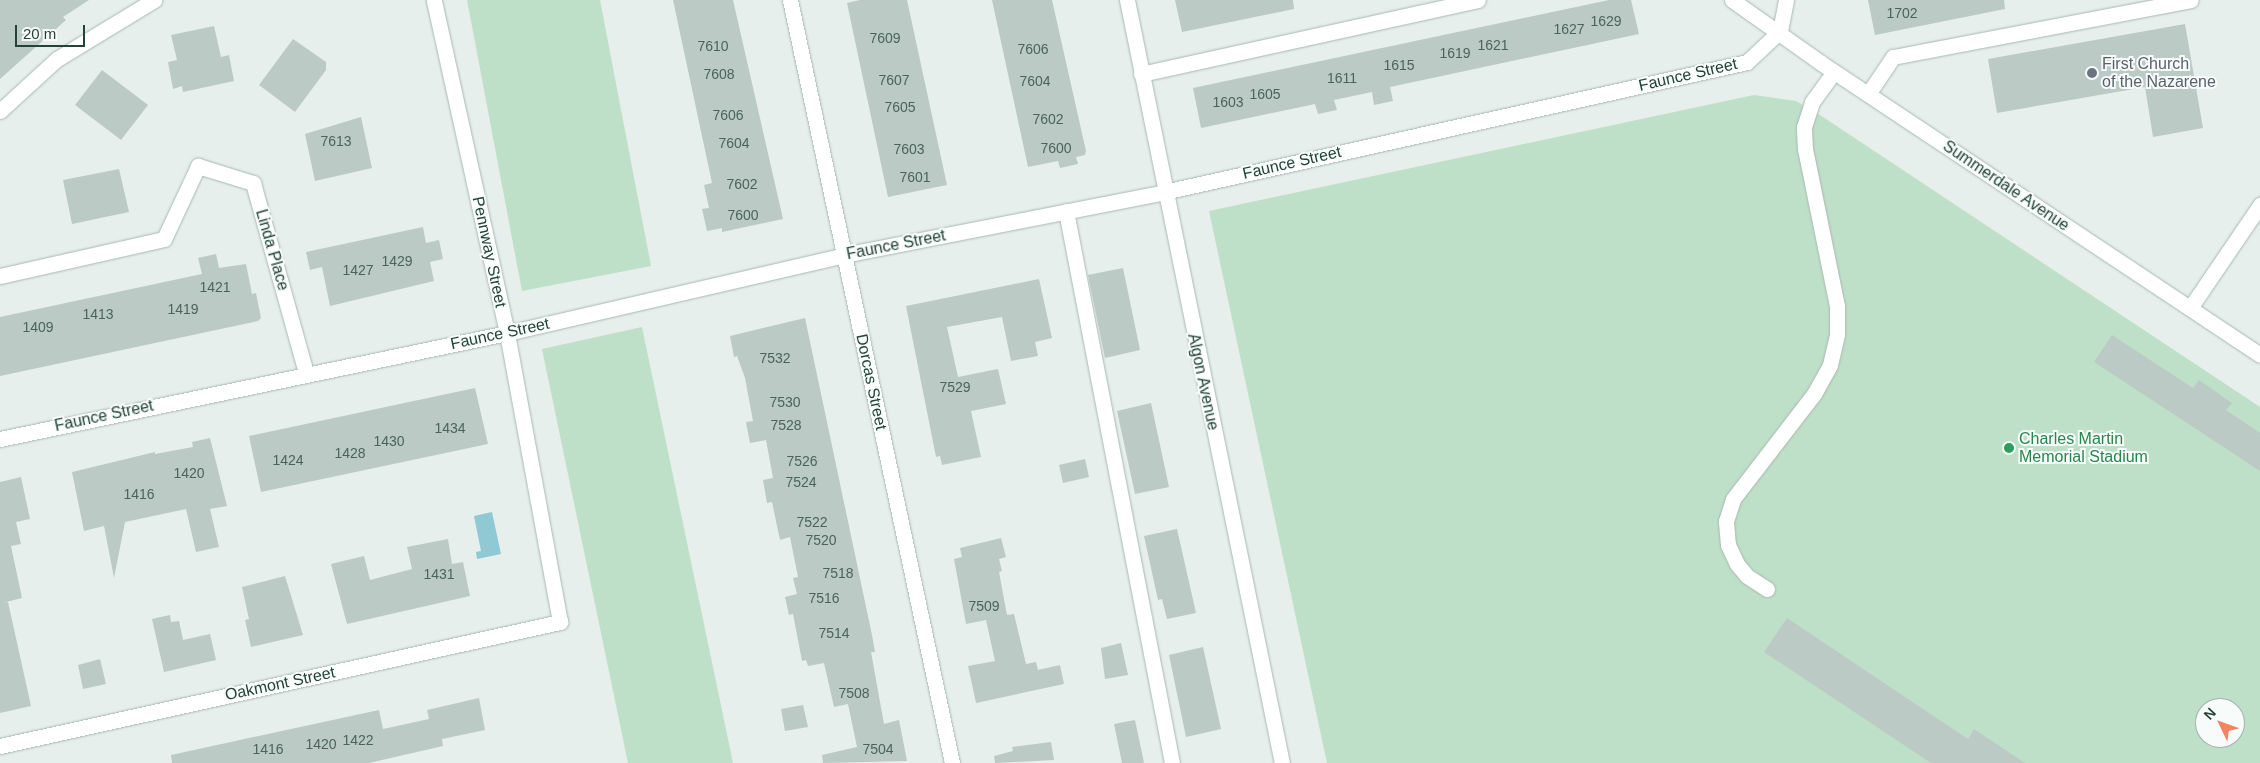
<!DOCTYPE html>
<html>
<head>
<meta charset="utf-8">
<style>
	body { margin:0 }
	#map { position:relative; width:2260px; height:763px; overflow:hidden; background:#e6efeb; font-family:Arial,sans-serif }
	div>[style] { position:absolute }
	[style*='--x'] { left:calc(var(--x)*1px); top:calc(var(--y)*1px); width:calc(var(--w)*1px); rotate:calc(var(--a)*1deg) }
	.green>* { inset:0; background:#bfe0c8 }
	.water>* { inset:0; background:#8ec9d4 }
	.building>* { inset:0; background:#bbcac4 }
	.roads { filter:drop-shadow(0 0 1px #a8b8b2) drop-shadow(0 0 1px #a8b8b2) }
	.minor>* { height:15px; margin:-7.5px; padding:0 7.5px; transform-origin:7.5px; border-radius:7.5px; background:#fff }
	.dots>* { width:14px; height:14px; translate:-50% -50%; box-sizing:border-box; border:2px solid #f7fbf9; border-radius:50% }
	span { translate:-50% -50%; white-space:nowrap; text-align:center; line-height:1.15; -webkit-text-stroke:4px #f7fbf9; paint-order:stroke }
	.number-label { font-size:14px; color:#4a645c }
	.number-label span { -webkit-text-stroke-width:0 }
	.worship-label { font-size:16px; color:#5b616d }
	.left { translate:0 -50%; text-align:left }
	.street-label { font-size:16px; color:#24423a }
	.leisure-label { font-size:16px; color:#27864d }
	.north { position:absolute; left:2195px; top:698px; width:50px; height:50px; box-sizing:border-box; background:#f7fbf9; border:1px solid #a3b1ad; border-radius:50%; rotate:312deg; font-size:14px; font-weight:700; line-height:20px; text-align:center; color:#24423a }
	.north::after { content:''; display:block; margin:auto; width:18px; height:22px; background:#f4845f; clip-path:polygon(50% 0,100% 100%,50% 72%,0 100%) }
	.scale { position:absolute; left:15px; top:25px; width:70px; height:22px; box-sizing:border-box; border:2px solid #24423a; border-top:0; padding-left:6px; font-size:15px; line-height:18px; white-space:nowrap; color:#24423a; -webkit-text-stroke:4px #f7fbf9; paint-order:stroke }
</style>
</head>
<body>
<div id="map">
	<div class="green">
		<div style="clip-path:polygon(467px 0,600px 0,651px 266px,522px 291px)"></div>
		<div style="clip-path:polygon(evenodd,1754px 95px,1796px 101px,1820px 115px,2260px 407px,2260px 763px,1327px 763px,1209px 211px,1754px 95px,2205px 708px,2235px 708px,2235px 738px,2205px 738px,2205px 708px)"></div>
		<div style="clip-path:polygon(642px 327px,733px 763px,628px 763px,542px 349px)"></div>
	</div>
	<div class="water">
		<div style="clip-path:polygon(492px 512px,501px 554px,477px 559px,476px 552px,481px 551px,474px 516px)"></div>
	</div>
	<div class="building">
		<div style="clip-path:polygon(0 0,89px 0,63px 17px,66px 20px,0 79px)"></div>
		<div style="clip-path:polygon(673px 0,733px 0,783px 219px,722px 232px,722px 228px,707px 231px,702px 209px,709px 208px,704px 185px,712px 183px)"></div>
		<div style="clip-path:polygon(860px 0,907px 0,947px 185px,888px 197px,847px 3px)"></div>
		<div style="clip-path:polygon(992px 0,1052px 0,1086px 151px,1085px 155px,1076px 157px,1078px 164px,1060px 168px,1058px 161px,1028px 167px)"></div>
		<div style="clip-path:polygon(1175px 0,1293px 0,1294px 9px,1182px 32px)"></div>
		<div style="clip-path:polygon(1609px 0,1631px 0,1639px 34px,1390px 87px,1393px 101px,1374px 105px,1372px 92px,1334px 100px,1337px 110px,1318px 114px,1315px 104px,1201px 128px,1193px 88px)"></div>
		<div style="clip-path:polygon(1868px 0,2004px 0,2005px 9px,1875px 35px)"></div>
		<div style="clip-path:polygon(2185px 24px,2203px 128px,2153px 137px,2145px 87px,1997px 113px,1988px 59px)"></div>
		<div style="clip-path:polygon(214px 26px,221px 57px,229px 55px,234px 81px,183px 92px,182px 86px,173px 89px,168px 62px,177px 60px,171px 35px)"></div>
		<div style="clip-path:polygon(293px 39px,326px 62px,326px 70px,295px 112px,259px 85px)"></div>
		<div style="clip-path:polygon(102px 70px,148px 105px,121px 140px,75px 105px)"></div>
		<div style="clip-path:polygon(361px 117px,372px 168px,315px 181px,305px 134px)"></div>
		<div style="clip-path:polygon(119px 169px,129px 212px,72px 224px,63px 180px)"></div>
		<div style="clip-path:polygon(423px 227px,426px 243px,439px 240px,443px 259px,430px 262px,434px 281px,330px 306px,322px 267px,310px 270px,306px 252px)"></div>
		<div style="clip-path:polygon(216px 254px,219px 268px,246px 264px,252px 294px,256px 293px,261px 318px,258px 321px,0 376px,0 317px,202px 274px,198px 258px)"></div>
		<div style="clip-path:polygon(1123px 268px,1140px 350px,1105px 358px,1088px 275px)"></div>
		<div style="clip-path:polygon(1039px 279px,1052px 338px,1035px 342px,1038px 356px,1011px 361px,1002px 317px,947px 327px,958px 377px,998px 369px,1006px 404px,971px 411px,981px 457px,942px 465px,940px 456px,936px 457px,906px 306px)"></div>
		<div style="clip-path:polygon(805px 318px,872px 635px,875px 652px,871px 652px,884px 724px,899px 720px,907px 761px,823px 763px,822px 755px,857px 747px,848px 704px,834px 707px,824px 663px,808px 666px,806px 660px,802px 661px,793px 614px,789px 615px,785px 597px,797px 594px,793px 578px,798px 577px,790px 537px,780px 540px,772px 502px,767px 503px,763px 480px,773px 478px,766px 440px,750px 443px,746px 422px,753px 421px,745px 378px,737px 356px,734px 357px,730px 336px)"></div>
		<div style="clip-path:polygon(2112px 335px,2193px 388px,2199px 380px,2232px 403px,2226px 410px,2260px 433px,2260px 471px,2094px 362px)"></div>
		<div style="clip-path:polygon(475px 388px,488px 444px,261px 492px,249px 436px)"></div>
		<div style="clip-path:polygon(1151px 403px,1169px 487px,1135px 494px,1117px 411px)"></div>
		<div style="clip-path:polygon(210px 438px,227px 506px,210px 509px,219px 547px,196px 552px,186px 509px,125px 522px,114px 578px,104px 526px,84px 531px,72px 472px,155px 452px,155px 454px,193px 447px,192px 442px)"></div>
		<div style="clip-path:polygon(1085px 459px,1089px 477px,1063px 483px,1059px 465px)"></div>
		<div style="clip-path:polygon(21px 477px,30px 519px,16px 522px,21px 544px,11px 546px,22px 598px,2px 603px,8px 602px,31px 706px,0 713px,0 482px)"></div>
		<div style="clip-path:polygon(1177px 529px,1196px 613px,1167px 619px,1162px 599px,1158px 600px,1144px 536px)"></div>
		<div style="clip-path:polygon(1001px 538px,1006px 557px,999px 559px,1002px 571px,999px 572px,1007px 615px,1014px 614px,1026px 664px,1036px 662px,1038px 670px,1060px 665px,1064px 684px,976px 703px,968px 666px,995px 661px,986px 620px,966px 624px,954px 559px,962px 557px,960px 548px)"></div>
		<div style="clip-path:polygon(448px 539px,452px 564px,463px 562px,470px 596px,347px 624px,331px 564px,364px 556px,370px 580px,412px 569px,407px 547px)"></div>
		<div style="clip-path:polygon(285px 576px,303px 635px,251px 647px,245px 620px,249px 619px,242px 587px)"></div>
		<div style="clip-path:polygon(170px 615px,171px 622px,179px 621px,183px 640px,210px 634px,216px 660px,164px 672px,152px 619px)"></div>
		<div style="clip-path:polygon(1787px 618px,1968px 739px,1974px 729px,2025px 763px,1931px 763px,1764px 652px)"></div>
		<div style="clip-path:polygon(1121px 643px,1128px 675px,1105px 679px,1101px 648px)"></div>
		<div style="clip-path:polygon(1203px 647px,1221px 729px,1186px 737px,1169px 655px)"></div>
		<div style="clip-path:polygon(100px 659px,106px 684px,83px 689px,78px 665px)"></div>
		<div style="clip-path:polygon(479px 698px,485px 730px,442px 739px,443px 746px,369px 763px,172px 763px,171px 755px,379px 710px,383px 729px,429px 719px,427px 710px)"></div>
		<div style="clip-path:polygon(803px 705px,808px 727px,785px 731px,781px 709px)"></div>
		<div style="clip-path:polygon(1135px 720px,1144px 763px,1122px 763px,1114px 724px)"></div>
		<div style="clip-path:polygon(1051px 742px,1054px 760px,995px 763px,994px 756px,1013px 751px,1012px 747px)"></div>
	</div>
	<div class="roads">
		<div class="minor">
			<div style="--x:790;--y:0;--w:780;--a:78.01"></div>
			<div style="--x:1127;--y:0;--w:779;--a:78.52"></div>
			<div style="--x:1732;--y:0;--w:109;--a:35.3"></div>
			<div style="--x:1821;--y:63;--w:527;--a:33.63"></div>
			<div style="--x:1780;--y:31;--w:32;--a:-79"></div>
			<div style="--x:1141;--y:74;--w:345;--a:-12.4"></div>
			<div style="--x:1868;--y:94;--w:45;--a:-56"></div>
			<div style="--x:1893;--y:57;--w:303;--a:-10.8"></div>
			<div style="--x:0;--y:111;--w:77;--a:-42.4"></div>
			<div style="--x:57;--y:59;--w:114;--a:-31.3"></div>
			<div style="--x:1066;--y:211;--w:562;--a:79.13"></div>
			<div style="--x:0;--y:276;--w:168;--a:-12.7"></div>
			<div style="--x:164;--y:239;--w:81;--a:-65"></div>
			<div style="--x:198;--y:166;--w:58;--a:17.2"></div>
			<div style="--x:253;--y:183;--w:197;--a:74.4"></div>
			<div style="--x:2190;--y:308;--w:125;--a:-55.8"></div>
			<div style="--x:0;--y:439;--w:518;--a:-11.81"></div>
			<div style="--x:507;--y:333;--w:346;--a:-13"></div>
			<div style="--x:844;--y:255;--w:326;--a:-11.1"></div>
			<div style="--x:1164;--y:192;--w:597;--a:-12.57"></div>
			<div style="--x:1747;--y:62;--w:45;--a:-43.2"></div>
			<div style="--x:1767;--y:589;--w:24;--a:-147"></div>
			<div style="--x:1747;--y:576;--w:16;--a:-130"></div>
			<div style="--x:1737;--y:564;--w:21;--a:-115"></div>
			<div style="--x:1728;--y:545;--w:24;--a:-95"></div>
			<div style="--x:1726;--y:521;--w:23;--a:-72"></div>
			<div style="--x:1733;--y:499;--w:133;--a:-52.4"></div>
			<div style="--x:1814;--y:394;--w:33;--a:-61"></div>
			<div style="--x:1830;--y:365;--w:32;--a:-77"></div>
			<div style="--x:1837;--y:334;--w:28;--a:-90"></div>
			<div style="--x:1837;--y:306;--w:160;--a:-101.5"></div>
			<div style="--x:1805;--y:149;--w:22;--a:-93"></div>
			<div style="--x:1804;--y:127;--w:26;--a:-72"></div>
			<div style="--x:1812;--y:102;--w:37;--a:-54"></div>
			<div style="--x:0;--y:746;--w:574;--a:-12.49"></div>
			<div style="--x:560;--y:622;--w:294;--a:-100.4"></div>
			<div style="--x:507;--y:333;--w:341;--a:-102.4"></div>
		</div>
	</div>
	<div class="dots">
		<div style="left:2092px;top:73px;background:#6b7280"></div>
		<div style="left:2009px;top:448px;background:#2e9e5b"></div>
	</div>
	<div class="number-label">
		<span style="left:1902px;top:13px">1702</span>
		<span style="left:1606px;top:21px">1629</span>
		<span style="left:1569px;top:29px">1627</span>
		<span style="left:885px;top:38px">7609</span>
		<span style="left:1493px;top:45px">1621</span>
		<span style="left:713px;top:46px">7610</span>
		<span style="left:1033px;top:49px">7606</span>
		<span style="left:1455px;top:53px">1619</span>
		<span style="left:1399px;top:65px">1615</span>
		<span style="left:719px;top:74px">7608</span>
		<span style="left:1342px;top:78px">1611</span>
		<span style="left:894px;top:80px">7607</span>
		<span style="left:1035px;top:81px">7604</span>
		<span style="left:1265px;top:94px">1605</span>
		<span style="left:1228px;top:102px">1603</span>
		<span style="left:900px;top:107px">7605</span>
		<span style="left:728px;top:115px">7606</span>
		<span style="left:1048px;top:119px">7602</span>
		<span style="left:336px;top:141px">7613</span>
		<span style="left:734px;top:143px">7604</span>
		<span style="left:1056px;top:148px">7600</span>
		<span style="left:909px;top:149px">7603</span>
		<span style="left:915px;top:177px">7601</span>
		<span style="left:742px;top:184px">7602</span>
		<span style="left:743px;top:215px">7600</span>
		<span style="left:397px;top:261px">1429</span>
		<span style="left:358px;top:270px">1427</span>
		<span style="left:215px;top:287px">1421</span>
		<span style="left:183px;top:309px">1419</span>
		<span style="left:98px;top:314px">1413</span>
		<span style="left:38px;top:327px">1409</span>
		<span style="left:775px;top:358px">7532</span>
		<span style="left:955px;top:387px">7529</span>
		<span style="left:785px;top:402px">7530</span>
		<span style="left:786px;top:425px">7528</span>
		<span style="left:450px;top:428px">1434</span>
		<span style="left:389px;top:441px">1430</span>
		<span style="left:350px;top:453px">1428</span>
		<span style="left:288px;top:460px">1424</span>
		<span style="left:802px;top:461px">7526</span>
		<span style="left:189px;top:473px">1420</span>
		<span style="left:801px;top:482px">7524</span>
		<span style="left:139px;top:494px">1416</span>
		<span style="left:812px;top:522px">7522</span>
		<span style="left:821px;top:540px">7520</span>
		<span style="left:838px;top:573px">7518</span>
		<span style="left:439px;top:574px">1431</span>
		<span style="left:824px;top:598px">7516</span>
		<span style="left:984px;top:606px">7509</span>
		<span style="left:834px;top:633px">7514</span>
		<span style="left:854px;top:693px">7508</span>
		<span style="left:358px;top:740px">1422</span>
		<span style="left:321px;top:744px">1420</span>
		<span style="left:268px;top:749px">1416</span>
		<span style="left:878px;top:749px">7504</span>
	</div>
	<div class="worship-label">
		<span class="left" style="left:2102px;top:73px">First Church<br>of the Nazarene</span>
	</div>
	<div class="street-label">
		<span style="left:1688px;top:75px;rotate:-13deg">Faunce Street</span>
		<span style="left:1292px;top:163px;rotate:-13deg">Faunce Street</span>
		<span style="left:2006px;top:186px;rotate:34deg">Summerdale Avenue</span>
		<span style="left:896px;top:245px;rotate:-11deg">Faunce Street</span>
		<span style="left:272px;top:250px;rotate:74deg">Linda Place</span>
		<span style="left:489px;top:252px;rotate:78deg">Pennway Street</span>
		<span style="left:500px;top:334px;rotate:-12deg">Faunce Street</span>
		<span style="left:871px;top:382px;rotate:78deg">Dorcas Street</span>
		<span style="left:1203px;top:382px;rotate:78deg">Algon Avenue</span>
		<span style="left:104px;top:416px;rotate:-12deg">Faunce Street</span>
		<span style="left:280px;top:684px;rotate:-12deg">Oakmont Street</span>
	</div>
	<div class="leisure-label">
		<span class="left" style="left:2019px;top:448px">Charles Martin<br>Memorial Stadium</span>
	</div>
	<div class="north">N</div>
	<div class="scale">20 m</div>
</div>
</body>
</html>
